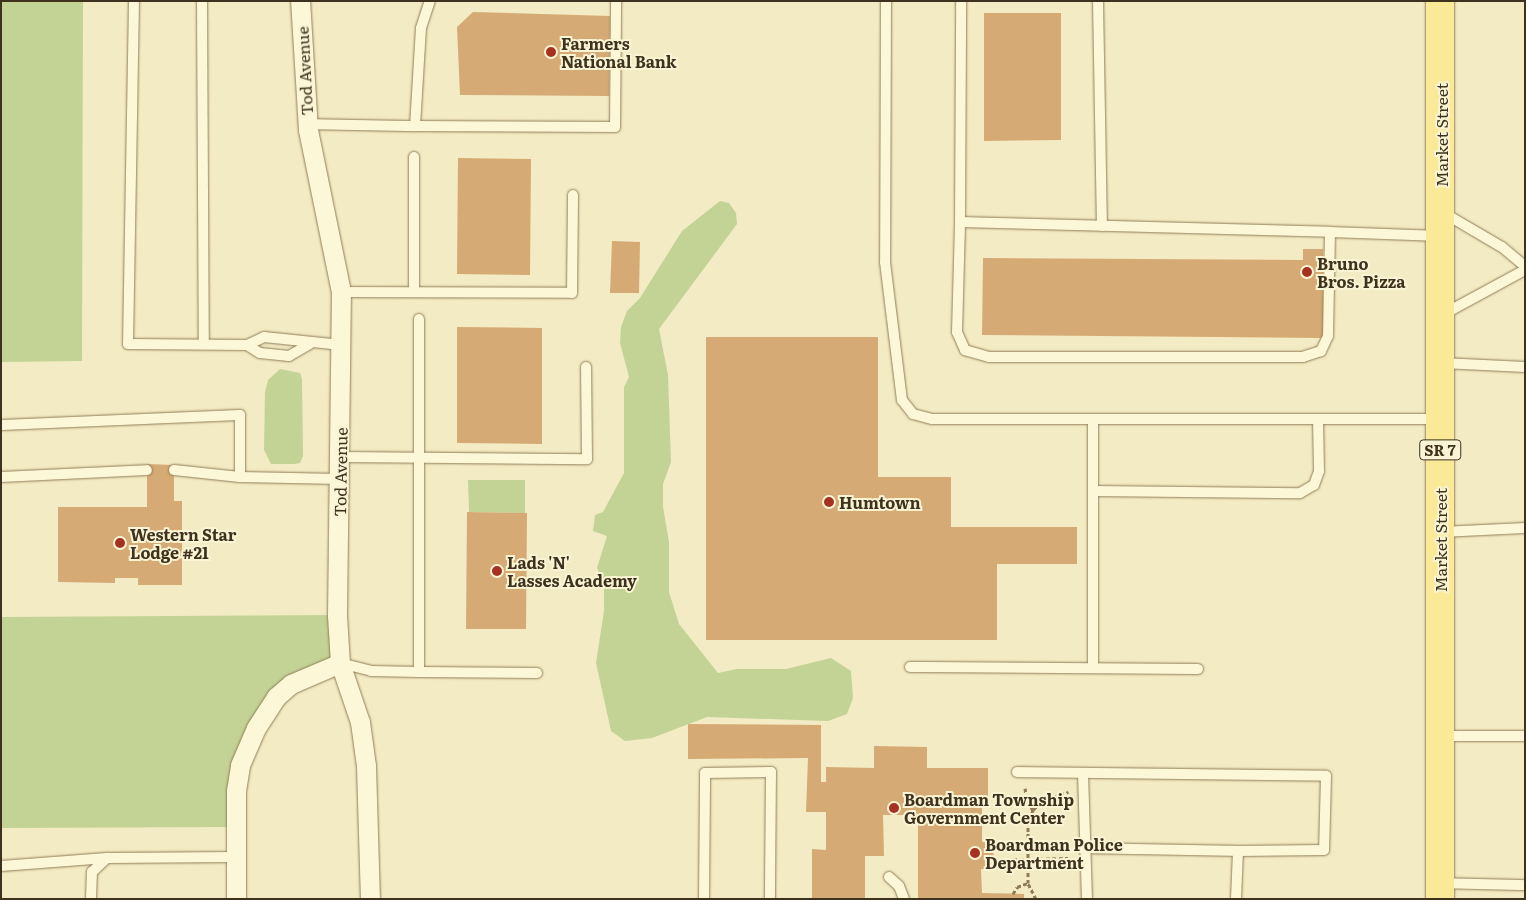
<!DOCTYPE html>
<html>
<head>
<meta charset="utf-8">
<style>
	body { margin:0 }
	#map { position:relative; width:1526px; height:900px; overflow:hidden; background:#f3ebc3; font-family:Literata,serif }
	div>[style] { position:absolute }
	[style*='--x'] { left:calc(var(--x)*1px); top:calc(var(--y)*1px); width:calc(var(--w)*1px); rotate:calc(var(--a)*1deg) }
	.green>* { inset:0; background:#c3d395 }
	.building>* { inset:0; background:#d6aa74 }
	.path>* { height:3px; margin-top:-1.5px; transform-origin:0; background:repeating-linear-gradient(90deg,#907d57 0 4px,transparent 0 6.5px) }
	.roads { filter:drop-shadow(0 0 1px #907d57) drop-shadow(0 0 1px #907d57) }
	.service>* { height:10px; margin:-5px; padding:0 5px; transform-origin:5px; border-radius:5px; background:#fcf7d7 }
	.minor>* { height:19px; margin:-9.5px; padding:0 9.5px; transform-origin:9.5px; border-radius:9.5px; background:#fcf7d7 }
	.primary>* { height:28px; margin:-14px; padding:0 14px; transform-origin:14px; border-radius:14px; background:#fae997 }
	.dots>* { width:14px; height:14px; translate:-50% -50%; box-sizing:border-box; border:2px solid #f9f4d3; border-radius:50% }
	span { translate:-50% -50%; white-space:nowrap; text-align:center; line-height:1.15; -webkit-text-stroke:4px #f9f4d3; paint-order:stroke }
	.shield-label span { padding:1px 4px; background:#f9f4d3; border:1px solid; border-radius:4px; -webkit-text-stroke-width:0 }
	.shield-label { font-size:15px; color:#3e311d; font-weight:700 }
	.poi-label { font-size:16px; color:#3e311d; font-weight:700 }
	.left { translate:0 -50%; text-align:left }
	.street-label { font-size:16px; color:#3e311d }
	.frame { position:absolute; inset:0; border:2px solid #3e311d; pointer-events:none }
</style>
</head>
<body>
<div id="map">
	<div class="green">
		<div style="clip-path:polygon(1px 1px,83px 1px,82px 361px,1px 362px)"></div>
		<div style="clip-path:polygon(720px 201px,729px 203px,736px 213px,737px 224px,659px 329px,668px 375px,671px 462px,663px 484px,663px 507px,669px 542px,669px 592px,679px 624px,718px 673px,737px 669px,786px 669px,831px 658px,851px 671px,853px 698px,847px 714px,828px 721px,707px 717px,652px 738px,625px 741px,611px 731px,596px 663px,604px 611px,604px 584px,597px 568px,607px 536px,593px 531px,595px 515px,603px 512px,624px 473px,624px 387px,629px 377px,620px 343px,621px 327px,627px 311px,640px 298px,682px 231px)"></div>
		<div style="clip-path:polygon(280px 369px,300px 373px,302px 379px,303px 456px,300px 463px,294px 464px,271px 464px,264px 450px,265px 392px,268px 380px)"></div>
		<div style="clip-path:polygon(468px 480px,525px 480px,525px 513px,469px 512px)"></div>
		<div style="clip-path:polygon(337px 615px,340px 663px,291px 684px,256px 728px,237px 827px,1px 828px,1px 617px)"></div>
	</div>
	<div class="building">
		<div style="clip-path:polygon(473px 12px,610px 16px,609px 96px,460px 95px,457px 27px)"></div>
		<div style="clip-path:polygon(984px 13px,1061px 13px,1061px 140px,984px 141px)"></div>
		<div style="clip-path:polygon(458px 158px,531px 159px,530px 275px,457px 274px)"></div>
		<div style="clip-path:polygon(612px 241px,640px 242px,639px 293px,610px 293px)"></div>
		<div style="clip-path:polygon(1303px 249px,1323px 249px,1323px 338px,982px 335px,983px 258px,1303px 260px)"></div>
		<div style="clip-path:polygon(457px 327px,542px 328px,542px 444px,457px 443px)"></div>
		<div style="clip-path:polygon(706px 337px,878px 337px,878px 477px,951px 477px,951px 527px,1077px 527px,1077px 564px,997px 564px,997px 640px,706px 640px)"></div>
		<div style="clip-path:polygon(147px 464px,174px 465px,174px 501px,182px 501px,182px 585px,138px 585px,138px 578px,115px 578px,115px 583px,58px 582px,58px 507px,147px 507px)"></div>
		<div style="clip-path:polygon(467px 512px,527px 513px,526px 629px,466px 629px)"></div>
		<div style="clip-path:polygon(688px 724px,821px 725px,821px 782px,826px 782px,826px 767px,874px 768px,874px 746px,927px 747px,927px 768px,988px 768px,988px 804px,982px 804px,982px 842px,993px 841px,994px 869px,981px 869px,982px 893px,1024px 894px,1024px 899px,918px 899px,918px 815px,883px 815px,884px 856px,865px 856px,865px 899px,812px 899px,812px 849px,826px 850px,826px 812px,806px 812px,808px 758px,688px 759px)"></div>
	</div>
	<div class="path">
		<div style="--x:1025;--y:788;--w:14;--a:82"></div>
		<div style="--x:1027;--y:802;--w:10;--a:53"></div>
		<div style="--x:994;--y:860;--w:74;--a:-1.5"></div>
		<div style="--x:1013;--y:894;--w:8;--a:-60"></div>
		<div style="--x:1017;--y:887;--w:12;--a:-20"></div>
		<div style="--x:1036;--y:899;--w:18;--a:-117"></div>
		<div style="--x:1028;--y:883;--w:58;--a:-90"></div>
		<div style="--x:1028;--y:825;--w:16;--a:-72"></div>
		<div style="--x:1033;--y:810;--w:13;--a:-45"></div>
		<div style="--x:1042;--y:801;--w:28;--a:-19"></div>
	</div>
	<div class="roads">
		<div class="service">
			<div style="--x:134;--y:1;--w:343;--a:91"></div>
			<div style="--x:128;--y:344;--w:119;--a:0.5"></div>
			<div style="--x:247;--y:345;--w:19;--a:-25"></div>
			<div style="--x:264;--y:337;--w:78;--a:5.9"></div>
			<div style="--x:202;--y:1;--w:343;--a:89.7"></div>
			<div style="--x:886;--y:1;--w:261;--a:90.2"></div>
			<div style="--x:885;--y:262;--w:139;--a:83"></div>
			<div style="--x:902;--y:400;--w:18;--a:52"></div>
			<div style="--x:913;--y:414;--w:20;--a:15"></div>
			<div style="--x:932;--y:419;--w:507;--a:0"></div>
			<div style="--x:1098;--y:1;--w:225;--a:89"></div>
			<div style="--x:307;--y:124;--w:108;--a:1.1"></div>
			<div style="--x:415;--y:126;--w:98;--a:-86.5"></div>
			<div style="--x:421;--y:28;--w:28;--a:-72"></div>
			<div style="--x:415;--y:126;--w:200;--a:0.3"></div>
			<div style="--x:615;--y:127;--w:126;--a:-89.5"></div>
			<div style="--x:414;--y:157;--w:135;--a:90"></div>
			<div style="--x:1442;--y:212;--w:69;--a:30.3"></div>
			<div style="--x:1502;--y:247;--w:30;--a:40"></div>
			<div style="--x:960;--y:222;--w:221;--a:-89.7"></div>
			<div style="--x:1330;--y:232;--w:104;--a:91.1"></div>
			<div style="--x:1328;--y:336;--w:17;--a:115"></div>
			<div style="--x:1321;--y:351;--w:19;--a:162"></div>
			<div style="--x:1303;--y:357;--w:314;--a:180"></div>
			<div style="--x:989;--y:357;--w:25;--a:-164"></div>
			<div style="--x:965;--y:350;--w:20;--a:-114"></div>
			<div style="--x:957;--y:332;--w:110;--a:-88.4"></div>
			<div style="--x:960;--y:222;--w:370;--a:1.5"></div>
			<div style="--x:1330;--y:232;--w:110;--a:2.1"></div>
			<div style="--x:341;--y:292;--w:231;--a:0.2"></div>
			<div style="--x:572;--y:293;--w:98;--a:-89.4"></div>
			<div style="--x:1442;--y:315;--w:94;--a:-28.5"></div>
			<div style="--x:247;--y:345;--w:15;--a:32"></div>
			<div style="--x:260;--y:353;--w:29;--a:6"></div>
			<div style="--x:289;--y:356;--w:24;--a:-30"></div>
			<div style="--x:1442;--y:363;--w:83;--a:2.8"></div>
			<div style="--x:1093;--y:419;--w:249;--a:90"></div>
			<div style="--x:1;--y:425;--w:239;--a:-2.4"></div>
			<div style="--x:240;--y:415;--w:62;--a:90"></div>
			<div style="--x:240;--y:477;--w:100;--a:1.1"></div>
			<div style="--x:340;--y:457;--w:247;--a:0.5"></div>
			<div style="--x:587;--y:459;--w:92;--a:-90.6"></div>
			<div style="--x:174;--y:470;--w:66;--a:6.1"></div>
			<div style="--x:1;--y:477;--w:146;--a:-2.7"></div>
			<div style="--x:1093;--y:491;--w:207;--a:0.6"></div>
			<div style="--x:1300;--y:493;--w:16;--a:-30"></div>
			<div style="--x:1314;--y:485;--w:15;--a:-70"></div>
			<div style="--x:1319;--y:471;--w:52;--a:-91.1"></div>
			<div style="--x:1441;--y:532;--w:84;--a:-2.7"></div>
			<div style="--x:340;--y:663;--w:32;--a:14"></div>
			<div style="--x:371;--y:671;--w:48;--a:1.2"></div>
			<div style="--x:419;--y:672;--w:353;--a:-90"></div>
			<div style="--x:910;--y:667;--w:288;--a:0.4"></div>
			<div style="--x:419;--y:672;--w:118;--a:0.5"></div>
			<div style="--x:1440;--y:736;--w:85;--a:0"></div>
			<div style="--x:1017;--y:772;--w:309;--a:0.7"></div>
			<div style="--x:1326;--y:776;--w:74;--a:91.5"></div>
			<div style="--x:1324;--y:850;--w:86;--a:179.3"></div>
			<div style="--x:1238;--y:851;--w:48;--a:92.4"></div>
			<div style="--x:1083;--y:773;--w:126;--a:88.2"></div>
			<div style="--x:1084;--y:848;--w:154;--a:1.1"></div>
			<div style="--x:1;--y:866;--w:106;--a:-4.3"></div>
			<div style="--x:889;--y:877;--w:13;--a:42"></div>
			<div style="--x:899;--y:886;--w:14;--a:69"></div>
			<div style="--x:1441;--y:883;--w:84;--a:1.4"></div>
			<div style="--x:91;--y:899;--w:27;--a:-88"></div>
			<div style="--x:92;--y:872;--w:21;--a:-43"></div>
			<div style="--x:107;--y:858;--w:130;--a:-0.4"></div>
			<div style="--x:704;--y:899;--w:126;--a:-89.5"></div>
			<div style="--x:705;--y:773;--w:66;--a:-0.9"></div>
			<div style="--x:771;--y:772;--w:127;--a:90.5"></div>
		</div>
		<div class="minor">
			<div style="--x:340;--y:663;--w:62;--a:71.3"></div>
			<div style="--x:360;--y:722;--w:44;--a:82.2"></div>
			<div style="--x:366;--y:766;--w:133;--a:88.3"></div>
			<div style="--x:236;--y:899;--w:108;--a:-90"></div>
			<div style="--x:236;--y:791;--w:26;--a:-81"></div>
			<div style="--x:240;--y:765;--w:40;--a:-66.6"></div>
			<div style="--x:256;--y:728;--w:37;--a:-57"></div>
			<div style="--x:276;--y:697;--w:20;--a:-41"></div>
			<div style="--x:291;--y:684;--w:53;--a:-23.2"></div>
			<div style="--x:340;--y:663;--w:48;--a:-93.6"></div>
			<div style="--x:337;--y:615;--w:323;--a:-89.3"></div>
			<div style="--x:341;--y:292;--w:165;--a:-101.5"></div>
			<div style="--x:308;--y:130;--w:129;--a:-93.5"></div>
		</div>
		<div class="primary">
			<div style="--x:1440;--y:1;--w:898;--a:90"></div>
		</div>
	</div>
	<div class="dots">
		<div style="left:551px;top:52px;background:#a63120"></div>
		<div style="left:1307px;top:272px;background:#a63120"></div>
		<div style="left:829px;top:502px;background:#a63120"></div>
		<div style="left:120px;top:543px;background:#a63120"></div>
		<div style="left:497px;top:571px;background:#a63120"></div>
		<div style="left:894px;top:808px;background:#a63120"></div>
		<div style="left:975px;top:853px;background:#a63120"></div>
	</div>
	<div class="shield-label">
		<span style="left:1440px;top:450px">SR 7</span>
	</div>
	<div class="poi-label">
		<span class="left" style="left:561px;top:52px">Farmers<br>National Bank</span>
		<span class="left" style="left:1317px;top:272px">Bruno<br>Bros. Pizza</span>
		<span class="left" style="left:839px;top:502px">Humtown</span>
		<span class="left" style="left:130px;top:543px">Western Star<br>Lodge #21</span>
		<span class="left" style="left:507px;top:571px">Lads 'N'<br>Lasses Academy</span>
		<span class="left" style="left:904px;top:808px">Boardman Township<br>Government Center</span>
		<span class="left" style="left:985px;top:853px">Boardman Police<br>Department</span>
	</div>
	<div class="street-label">
		<span style="left:304px;top:71px;rotate:-93deg">Tod Avenue</span>
		<span style="left:1441px;top:135px;rotate:-90deg">Market Street</span>
		<span style="left:340px;top:472px;rotate:-89deg">Tod Avenue</span>
		<span style="left:1440px;top:540px;rotate:-90deg">Market Street</span>
	</div>
	<div class="frame"></div>
</div>
</body>
</html>
